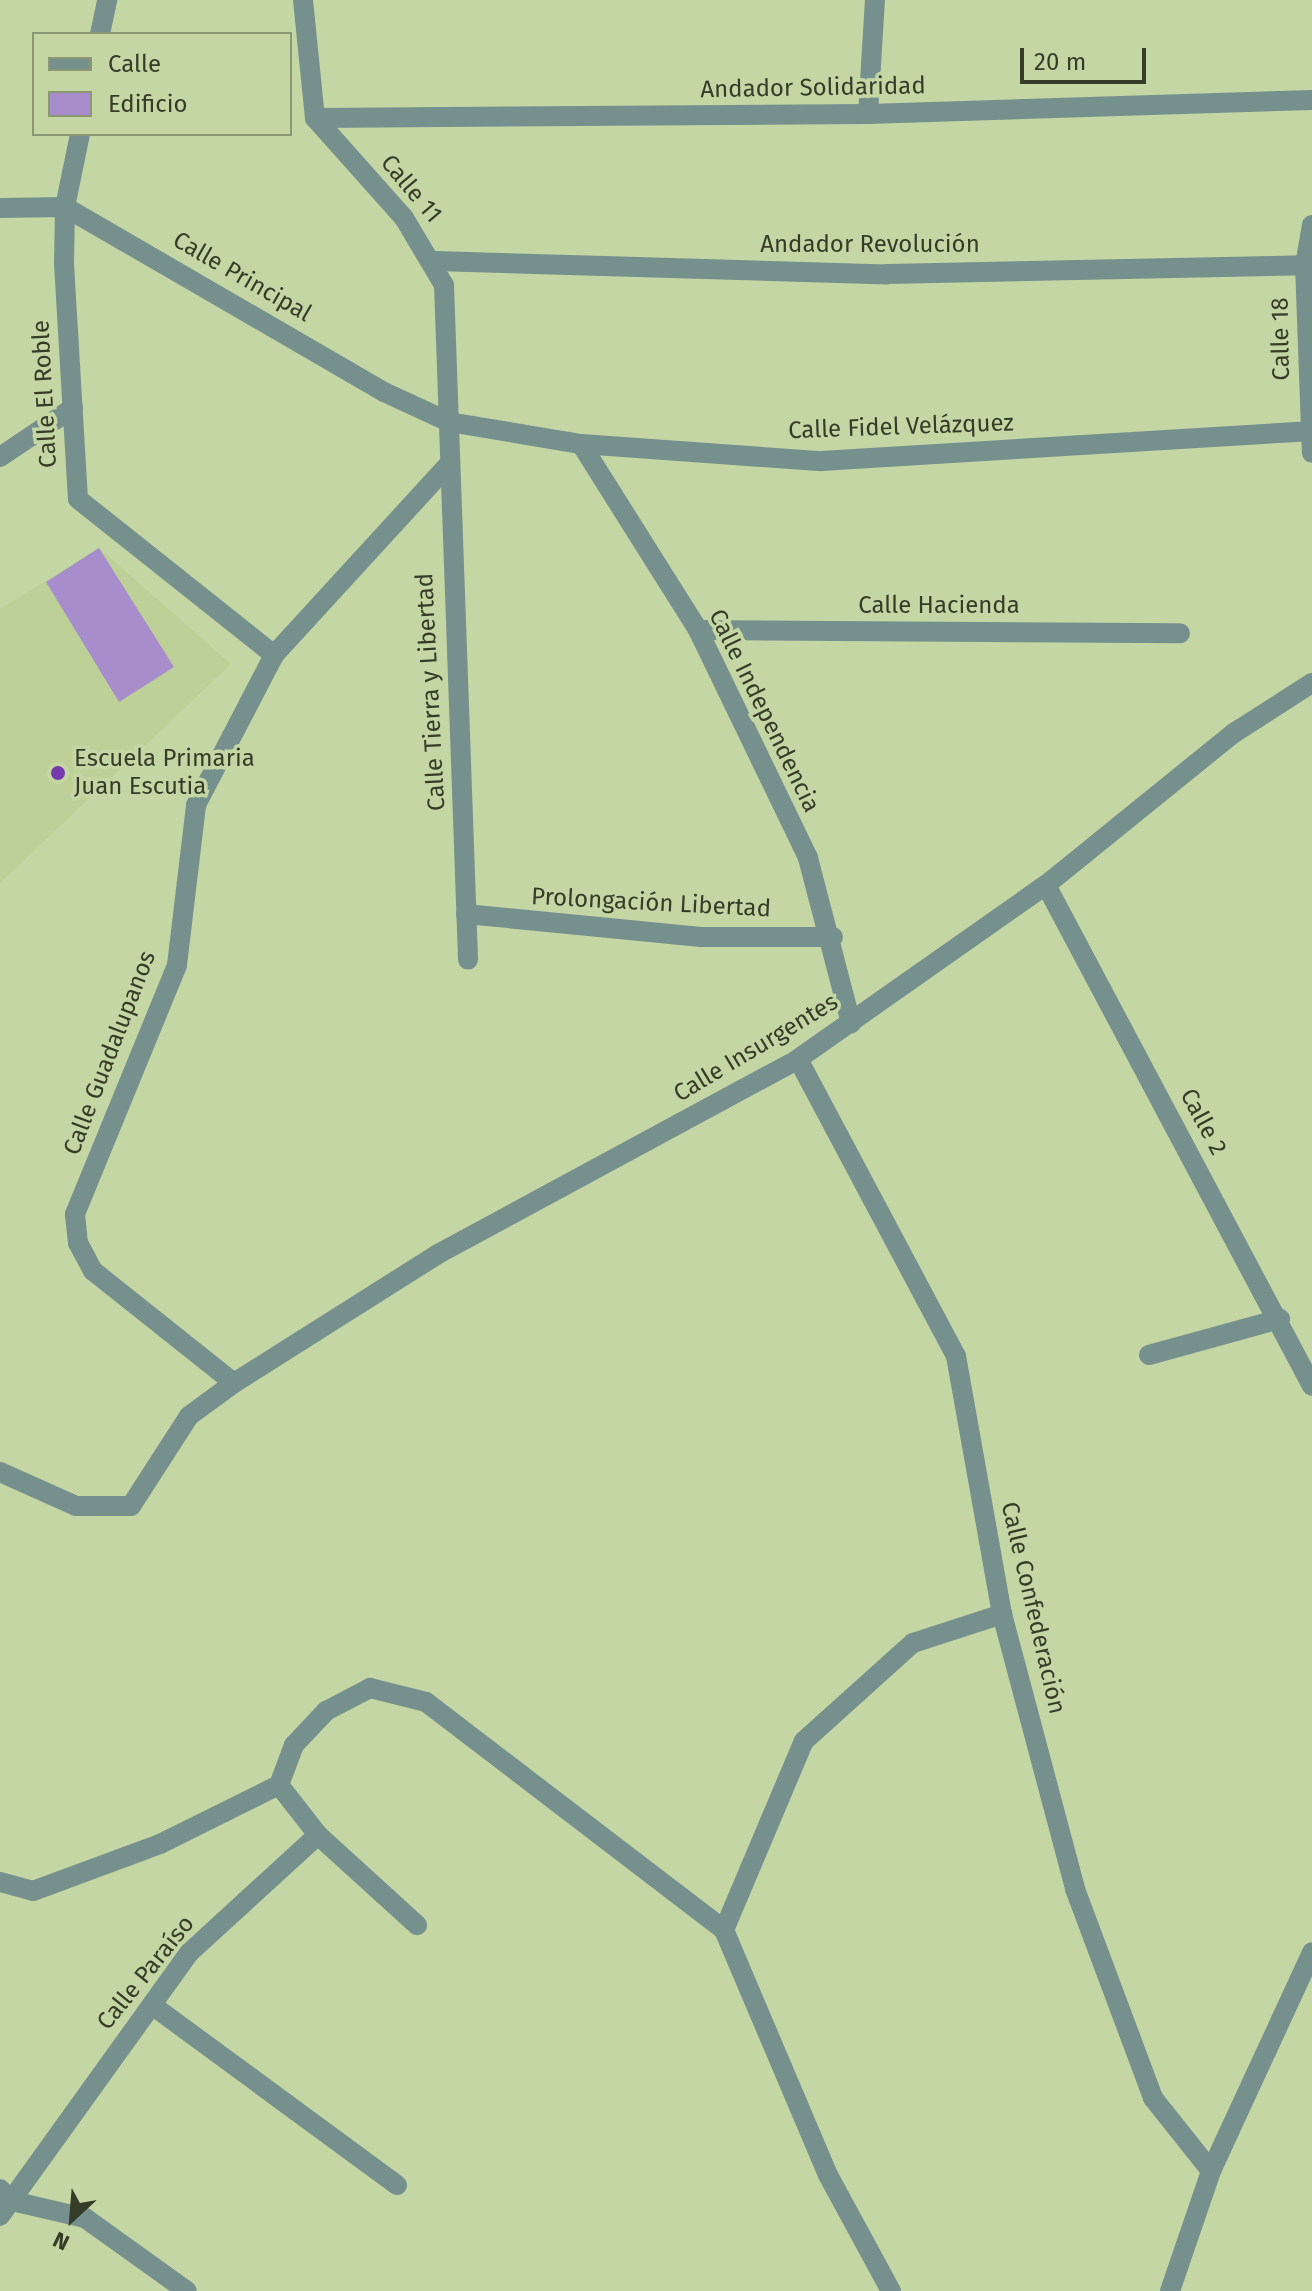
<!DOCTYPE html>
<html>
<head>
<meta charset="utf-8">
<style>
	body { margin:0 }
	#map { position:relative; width:1312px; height:2291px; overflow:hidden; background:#c5d6a5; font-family:"Fira Sans",sans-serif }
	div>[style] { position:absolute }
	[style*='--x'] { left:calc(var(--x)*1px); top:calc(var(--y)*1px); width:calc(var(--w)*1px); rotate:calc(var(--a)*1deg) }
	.built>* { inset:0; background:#bcd097 }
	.building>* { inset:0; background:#a88dcd }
	.minor>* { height:20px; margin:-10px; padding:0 10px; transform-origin:10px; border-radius:10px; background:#76918d }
	.dots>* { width:22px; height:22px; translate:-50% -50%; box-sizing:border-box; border:4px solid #c5d6a5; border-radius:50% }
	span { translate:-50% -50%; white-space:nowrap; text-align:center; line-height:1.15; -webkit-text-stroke:7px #c5d6a5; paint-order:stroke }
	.street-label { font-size:24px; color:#353c28 }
	.poi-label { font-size:24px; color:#353c28 }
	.left { translate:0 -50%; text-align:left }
	.legend { position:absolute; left:32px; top:32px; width:260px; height:104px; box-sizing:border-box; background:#c5d6a5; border:2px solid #8b9873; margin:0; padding:10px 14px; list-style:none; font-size:24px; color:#353c28 }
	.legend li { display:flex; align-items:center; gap:16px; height:40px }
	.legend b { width:40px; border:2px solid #8b9873 }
	.north { position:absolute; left:32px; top:2179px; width:80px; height:80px; -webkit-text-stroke:6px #c5d6a5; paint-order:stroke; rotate:206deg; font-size:22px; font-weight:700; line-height:32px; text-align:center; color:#353c28 }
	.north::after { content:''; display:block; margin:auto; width:28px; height:36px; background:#353c28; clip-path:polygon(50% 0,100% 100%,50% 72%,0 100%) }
	.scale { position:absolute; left:1020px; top:48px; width:126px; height:36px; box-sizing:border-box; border:4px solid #353c28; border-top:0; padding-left:10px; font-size:24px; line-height:28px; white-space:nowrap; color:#353c28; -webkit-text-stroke:6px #c5d6a5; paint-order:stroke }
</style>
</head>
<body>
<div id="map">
	<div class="built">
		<div style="clip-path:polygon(99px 548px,231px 664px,0 883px,0 609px)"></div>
	</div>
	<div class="building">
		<div style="clip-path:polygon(99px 548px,174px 667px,119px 702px,46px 582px)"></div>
	</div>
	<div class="minor">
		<div style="--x:303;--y:0;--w:119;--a:84.2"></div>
		<div style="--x:315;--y:118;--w:134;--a:48.3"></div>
		<div style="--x:404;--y:218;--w:78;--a:59.2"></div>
		<div style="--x:444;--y:285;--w:675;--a:87.96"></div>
		<div style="--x:100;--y:34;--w:35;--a:-78"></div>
		<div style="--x:868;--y:114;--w:114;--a:-86.5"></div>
		<div style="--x:315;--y:118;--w:553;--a:-0.41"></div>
		<div style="--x:868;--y:114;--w:444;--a:-1.8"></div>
		<div style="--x:80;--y:134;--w:75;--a:101.6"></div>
		<div style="--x:65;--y:207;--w:57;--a:91"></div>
		<div style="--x:64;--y:264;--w:235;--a:86.6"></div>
		<div style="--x:78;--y:499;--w:251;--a:38.5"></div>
		<div style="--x:0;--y:208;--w:65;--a:-0.9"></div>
		<div style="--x:65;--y:207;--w:369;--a:30.1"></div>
		<div style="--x:384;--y:392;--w:72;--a:24.8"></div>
		<div style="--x:449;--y:422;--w:134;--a:9.5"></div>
		<div style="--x:581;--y:444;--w:241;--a:4.1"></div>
		<div style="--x:821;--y:461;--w:489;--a:-3.5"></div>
		<div style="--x:1312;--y:225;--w:41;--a:99.9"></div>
		<div style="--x:1305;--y:265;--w:188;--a:87.9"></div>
		<div style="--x:436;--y:261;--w:451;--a:1.7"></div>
		<div style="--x:887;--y:274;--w:418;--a:-1.2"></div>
		<div style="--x:581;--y:444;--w:220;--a:57.8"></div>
		<div style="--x:698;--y:630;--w:253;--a:64.2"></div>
		<div style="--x:808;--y:858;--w:171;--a:75.4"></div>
		<div style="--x:0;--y:457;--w:88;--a:-33.9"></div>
		<div style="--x:698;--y:630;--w:482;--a:0.4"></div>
		<div style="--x:1046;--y:885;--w:567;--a:62.03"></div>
		<div style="--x:466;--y:914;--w:236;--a:5.6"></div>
		<div style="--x:701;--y:937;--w:132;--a:0"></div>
		<div style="--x:798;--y:1059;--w:336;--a:62"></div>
		<div style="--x:956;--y:1356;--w:262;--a:79.9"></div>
		<div style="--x:1002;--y:1614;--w:285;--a:75.1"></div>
		<div style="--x:1075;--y:1889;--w:223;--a:69.5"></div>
		<div style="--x:1153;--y:2098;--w:93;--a:51.5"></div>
		<div style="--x:1149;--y:1355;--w:136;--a:-15.4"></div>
		<div style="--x:234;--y:1383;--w:180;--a:-141.5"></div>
		<div style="--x:93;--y:1271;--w:32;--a:-118"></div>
		<div style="--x:78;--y:1243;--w:29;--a:-96"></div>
		<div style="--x:75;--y:1214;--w:269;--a:-67.7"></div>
		<div style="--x:177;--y:965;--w:161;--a:-83.2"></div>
		<div style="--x:196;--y:805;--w:169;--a:-62.5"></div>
		<div style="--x:274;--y:655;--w:256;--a:-47.5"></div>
		<div style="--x:0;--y:1472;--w:83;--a:24.1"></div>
		<div style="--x:76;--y:1506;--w:55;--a:0"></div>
		<div style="--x:131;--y:1506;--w:107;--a:-57.2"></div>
		<div style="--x:189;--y:1416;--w:56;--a:-36.3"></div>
		<div style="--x:234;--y:1383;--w:241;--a:-32.3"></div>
		<div style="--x:438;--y:1254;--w:409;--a:-28.4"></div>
		<div style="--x:798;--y:1059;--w:303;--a:-35.1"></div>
		<div style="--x:1046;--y:885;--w:242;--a:-39"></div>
		<div style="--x:1234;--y:733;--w:93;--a:-32.7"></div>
		<div style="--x:279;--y:1785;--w:63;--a:52"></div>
		<div style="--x:318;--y:1835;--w:134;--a:42.3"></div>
		<div style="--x:0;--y:1882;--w:34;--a:15"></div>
		<div style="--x:33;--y:1891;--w:135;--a:-20.3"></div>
		<div style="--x:160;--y:1844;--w:133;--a:-26.4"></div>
		<div style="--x:279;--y:1785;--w:43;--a:-69.4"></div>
		<div style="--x:294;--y:1745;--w:47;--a:-46.7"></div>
		<div style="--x:326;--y:1711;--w:50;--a:-27.6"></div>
		<div style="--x:370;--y:1688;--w:58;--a:14"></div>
		<div style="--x:426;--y:1702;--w:375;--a:37.4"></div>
		<div style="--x:724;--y:1930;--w:266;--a:67"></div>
		<div style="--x:828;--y:2175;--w:132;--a:61.5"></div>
		<div style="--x:724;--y:1930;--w:205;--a:-67.1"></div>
		<div style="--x:804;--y:1741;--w:147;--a:-42"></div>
		<div style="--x:913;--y:1643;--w:94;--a:-18"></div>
		<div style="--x:156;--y:2008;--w:299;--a:36.3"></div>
		<div style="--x:0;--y:2189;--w:17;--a:45"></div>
		<div style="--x:12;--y:2201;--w:75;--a:13.1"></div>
		<div style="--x:85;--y:2218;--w:125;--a:35.6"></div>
		<div style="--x:0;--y:2216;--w:324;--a:-54.3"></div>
		<div style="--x:189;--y:1953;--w:175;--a:-42.5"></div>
		<div style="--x:1170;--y:2291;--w:127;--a:-71.1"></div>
		<div style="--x:1211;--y:2171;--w:241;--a:-65.2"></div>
	</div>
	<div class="dots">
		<div style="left:58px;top:773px;background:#763aaf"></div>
	</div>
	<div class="street-label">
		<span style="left:813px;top:88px;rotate:-1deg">Andador Solidaridad</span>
		<span style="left:411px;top:189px;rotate:50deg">Calle 11</span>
		<span style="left:870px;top:245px">Andador Revolución</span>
		<span style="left:242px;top:277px;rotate:30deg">Calle Principal</span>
		<span style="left:1281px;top:339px;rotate:-91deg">Calle 18</span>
		<span style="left:45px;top:394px;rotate:-93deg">Calle El Roble</span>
		<span style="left:901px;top:427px;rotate:-2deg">Calle Fidel Velázquez</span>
		<span style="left:939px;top:606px">Calle Hacienda</span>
		<span style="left:431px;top:692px;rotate:-93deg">Calle Tierra y Libertad</span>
		<span style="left:764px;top:711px;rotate:64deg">Calle Independencia</span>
		<span style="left:651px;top:903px;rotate:3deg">Prolongación Libertad</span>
		<span style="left:756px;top:1048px;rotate:-31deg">Calle Insurgentes</span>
		<span style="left:110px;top:1053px;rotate:-69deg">Calle Guadalupanos</span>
		<span style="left:1203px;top:1122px;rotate:62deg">Calle 2</span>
		<span style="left:1033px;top:1608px;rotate:77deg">Calle Confederación</span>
		<span style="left:146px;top:1973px;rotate:-51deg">Calle Paraíso</span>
	</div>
	<div class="poi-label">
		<span class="left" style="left:74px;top:773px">Escuela Primaria<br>Juan Escutia</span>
	</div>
	<ul class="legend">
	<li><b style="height:10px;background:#76918d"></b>Calle</li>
	<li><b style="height:22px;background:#a88dcd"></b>Edificio</li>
	</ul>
	<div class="north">N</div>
	<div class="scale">20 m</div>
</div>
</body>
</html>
